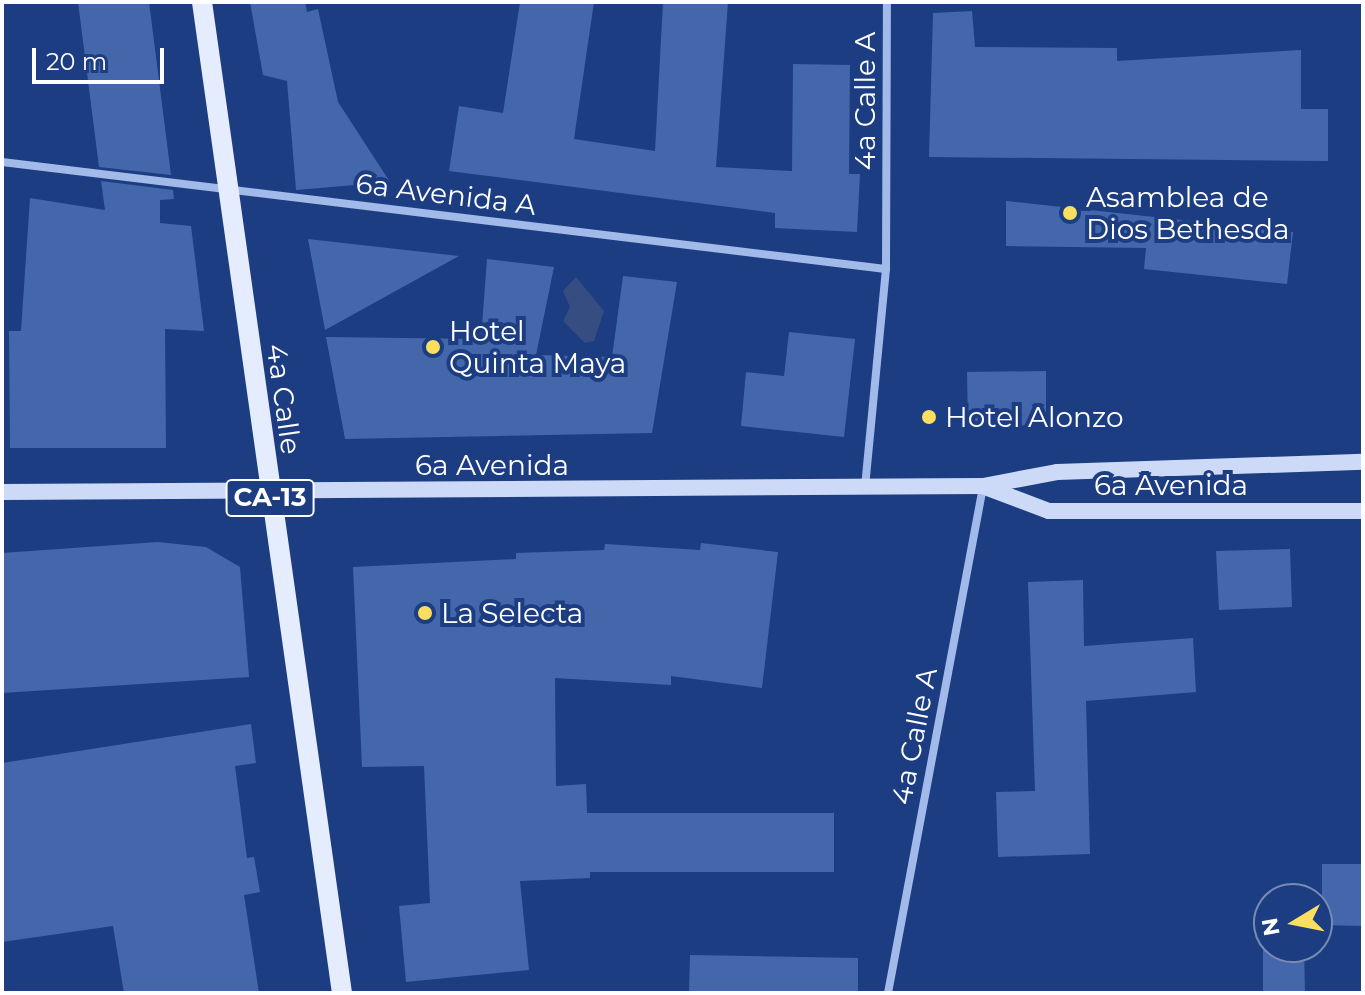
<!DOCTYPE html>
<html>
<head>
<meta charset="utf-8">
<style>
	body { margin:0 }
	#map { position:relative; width:1365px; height:995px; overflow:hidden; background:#1c3d82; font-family:Montserrat,sans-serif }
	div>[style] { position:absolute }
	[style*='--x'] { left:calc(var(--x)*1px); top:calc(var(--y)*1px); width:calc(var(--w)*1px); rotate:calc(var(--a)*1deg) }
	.water>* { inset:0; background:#354d80 }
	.building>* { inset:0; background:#4467ab }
	.street>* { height:8px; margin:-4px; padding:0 4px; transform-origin:4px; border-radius:4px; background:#a1baea }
	.secondary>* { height:16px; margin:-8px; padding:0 8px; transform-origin:8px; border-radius:8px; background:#ccdaf7 }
	.primary>* { height:20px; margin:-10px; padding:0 10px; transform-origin:10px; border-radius:10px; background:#e5ecfe }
	.dots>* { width:22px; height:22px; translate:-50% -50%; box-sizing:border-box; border:4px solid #1c3d82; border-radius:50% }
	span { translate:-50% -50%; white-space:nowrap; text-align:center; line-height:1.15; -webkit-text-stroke:8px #1c3d82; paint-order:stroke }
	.shield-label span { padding:2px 6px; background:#1c3d82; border:2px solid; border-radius:6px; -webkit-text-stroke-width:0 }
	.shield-label { font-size:26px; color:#fff; font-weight:700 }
	.street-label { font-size:28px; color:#fff }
	.poi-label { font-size:28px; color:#fff }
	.left { translate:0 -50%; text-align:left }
	.frame { position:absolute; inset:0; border:4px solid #fff; pointer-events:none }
	.north { position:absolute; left:1253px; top:883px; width:80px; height:80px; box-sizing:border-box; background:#1c3d82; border:2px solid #778bb4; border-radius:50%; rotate:260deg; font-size:22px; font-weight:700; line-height:32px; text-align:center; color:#fff }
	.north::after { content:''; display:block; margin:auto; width:28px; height:36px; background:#fade5f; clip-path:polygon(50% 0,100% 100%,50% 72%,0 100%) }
	.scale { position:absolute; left:32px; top:48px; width:132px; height:36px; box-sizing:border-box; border:4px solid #fff; border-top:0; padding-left:10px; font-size:24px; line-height:28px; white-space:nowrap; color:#fff; -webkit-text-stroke:6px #1c3d82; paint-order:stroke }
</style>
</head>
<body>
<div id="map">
	<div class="water">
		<div style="clip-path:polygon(576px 277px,604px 311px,594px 341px,585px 343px,563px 321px,570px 307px,563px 291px)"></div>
	</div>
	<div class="building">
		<div style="clip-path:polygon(78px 2px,149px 2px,171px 175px,99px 167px)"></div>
		<div style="clip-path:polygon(250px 2px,305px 2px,307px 12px,318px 9px,338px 102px,390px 182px,296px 190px,287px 81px,263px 75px)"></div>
		<div style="clip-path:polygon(520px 2px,594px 2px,574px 139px,655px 151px,663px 2px,728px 2px,716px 167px,792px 171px,793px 64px,850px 65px,849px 174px,860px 174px,857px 232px,775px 228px,775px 213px,449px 171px,459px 106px,503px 113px)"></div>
		<div style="clip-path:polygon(972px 11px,975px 47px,1117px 48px,1117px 61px,1301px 50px,1301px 109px,1328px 109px,1328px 161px,929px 157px,933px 13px)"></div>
		<div style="clip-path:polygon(101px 181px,173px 190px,174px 199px,160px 200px,160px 223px,191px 226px,204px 331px,165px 329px,166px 448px,10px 448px,9px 331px,21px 331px,30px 198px,105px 210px)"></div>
		<div style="clip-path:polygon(1006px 201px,1293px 232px,1287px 284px,1144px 269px,1146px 248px,1006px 246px)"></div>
		<div style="clip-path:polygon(308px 239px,459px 256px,325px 330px)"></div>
		<div style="clip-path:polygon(487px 259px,554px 267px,536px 355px,612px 357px,623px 276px,677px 282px,652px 433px,345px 439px,326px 337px,481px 339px)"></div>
		<div style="clip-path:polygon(789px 332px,855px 339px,844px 437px,741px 426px,746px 372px,784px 376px)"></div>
		<div style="clip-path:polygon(1046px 371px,1046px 425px,968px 426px,967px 372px)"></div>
		<div style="clip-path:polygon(158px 542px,206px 547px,240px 567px,249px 677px,2px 693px,2px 553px)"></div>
		<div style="clip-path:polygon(701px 543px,778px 552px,762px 688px,671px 676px,671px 685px,555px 678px,556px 786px,586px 784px,587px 813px,834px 813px,834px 872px,590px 872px,590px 878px,520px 881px,529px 970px,406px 982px,399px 906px,430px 903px,424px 766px,362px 767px,353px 567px,516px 559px,516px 553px,604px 550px,605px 544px,700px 550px)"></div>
		<div style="clip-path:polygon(1290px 549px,1292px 607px,1219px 610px,1216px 551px)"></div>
		<div style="clip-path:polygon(1083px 580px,1084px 646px,1193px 638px,1196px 692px,1086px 701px,1090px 854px,998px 857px,996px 792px,1035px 791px,1028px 582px)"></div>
		<div style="clip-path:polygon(251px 724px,256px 763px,235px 766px,247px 858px,254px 857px,260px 892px,244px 895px,259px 993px,124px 993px,113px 926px,2px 942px,2px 763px)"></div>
		<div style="clip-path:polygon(1322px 864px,1363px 864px,1363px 926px,1322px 925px)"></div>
		<div style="clip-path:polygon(1263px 945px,1304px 947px,1305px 993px,1263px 993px)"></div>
		<div style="clip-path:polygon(690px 955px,858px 958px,858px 993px,689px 993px)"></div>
	</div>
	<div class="street">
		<div style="--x:2;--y:162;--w:890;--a:6.9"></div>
		<div style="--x:865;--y:487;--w:219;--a:-84.5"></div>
		<div style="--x:886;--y:269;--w:267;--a:-89.8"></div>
		<div style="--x:888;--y:993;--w:515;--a:-79.37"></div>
	</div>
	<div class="secondary">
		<div style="--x:985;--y:487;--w:68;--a:20.6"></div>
		<div style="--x:1049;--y:511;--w:314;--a:0"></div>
		<div style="--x:2;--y:492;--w:981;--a:-0.35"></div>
		<div style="--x:983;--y:486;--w:75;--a:-10.7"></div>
		<div style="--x:1057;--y:472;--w:306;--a:-1.9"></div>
	</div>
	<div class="primary">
		<div style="--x:202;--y:2;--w:1001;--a:81.96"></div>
	</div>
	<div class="dots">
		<div style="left:1070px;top:213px;background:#fade5f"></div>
		<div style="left:433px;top:347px;background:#fade5f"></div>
		<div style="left:929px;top:417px;background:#fade5f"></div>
		<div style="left:425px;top:613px;background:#fade5f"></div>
	</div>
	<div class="shield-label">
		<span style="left:270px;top:498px">CA-13</span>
	</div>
	<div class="street-label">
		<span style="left:865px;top:101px;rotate:-90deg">4a Calle A</span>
		<span style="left:446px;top:194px;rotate:7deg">6a Avenida A</span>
		<span style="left:284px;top:399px;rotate:82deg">4a Calle</span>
		<span style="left:492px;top:465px">6a Avenida</span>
		<span style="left:1171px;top:485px">6a Avenida</span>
		<span style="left:914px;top:736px;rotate:-79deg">4a Calle A</span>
	</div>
	<div class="poi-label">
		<span class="left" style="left:1086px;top:213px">Asamblea de<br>Dios Bethesda</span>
		<span class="left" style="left:449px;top:347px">Hotel<br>Quinta Maya</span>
		<span class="left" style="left:945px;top:417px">Hotel Alonzo</span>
		<span class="left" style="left:441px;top:613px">La Selecta</span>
	</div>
	<div class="frame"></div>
	<div class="north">N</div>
	<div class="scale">20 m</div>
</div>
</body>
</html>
